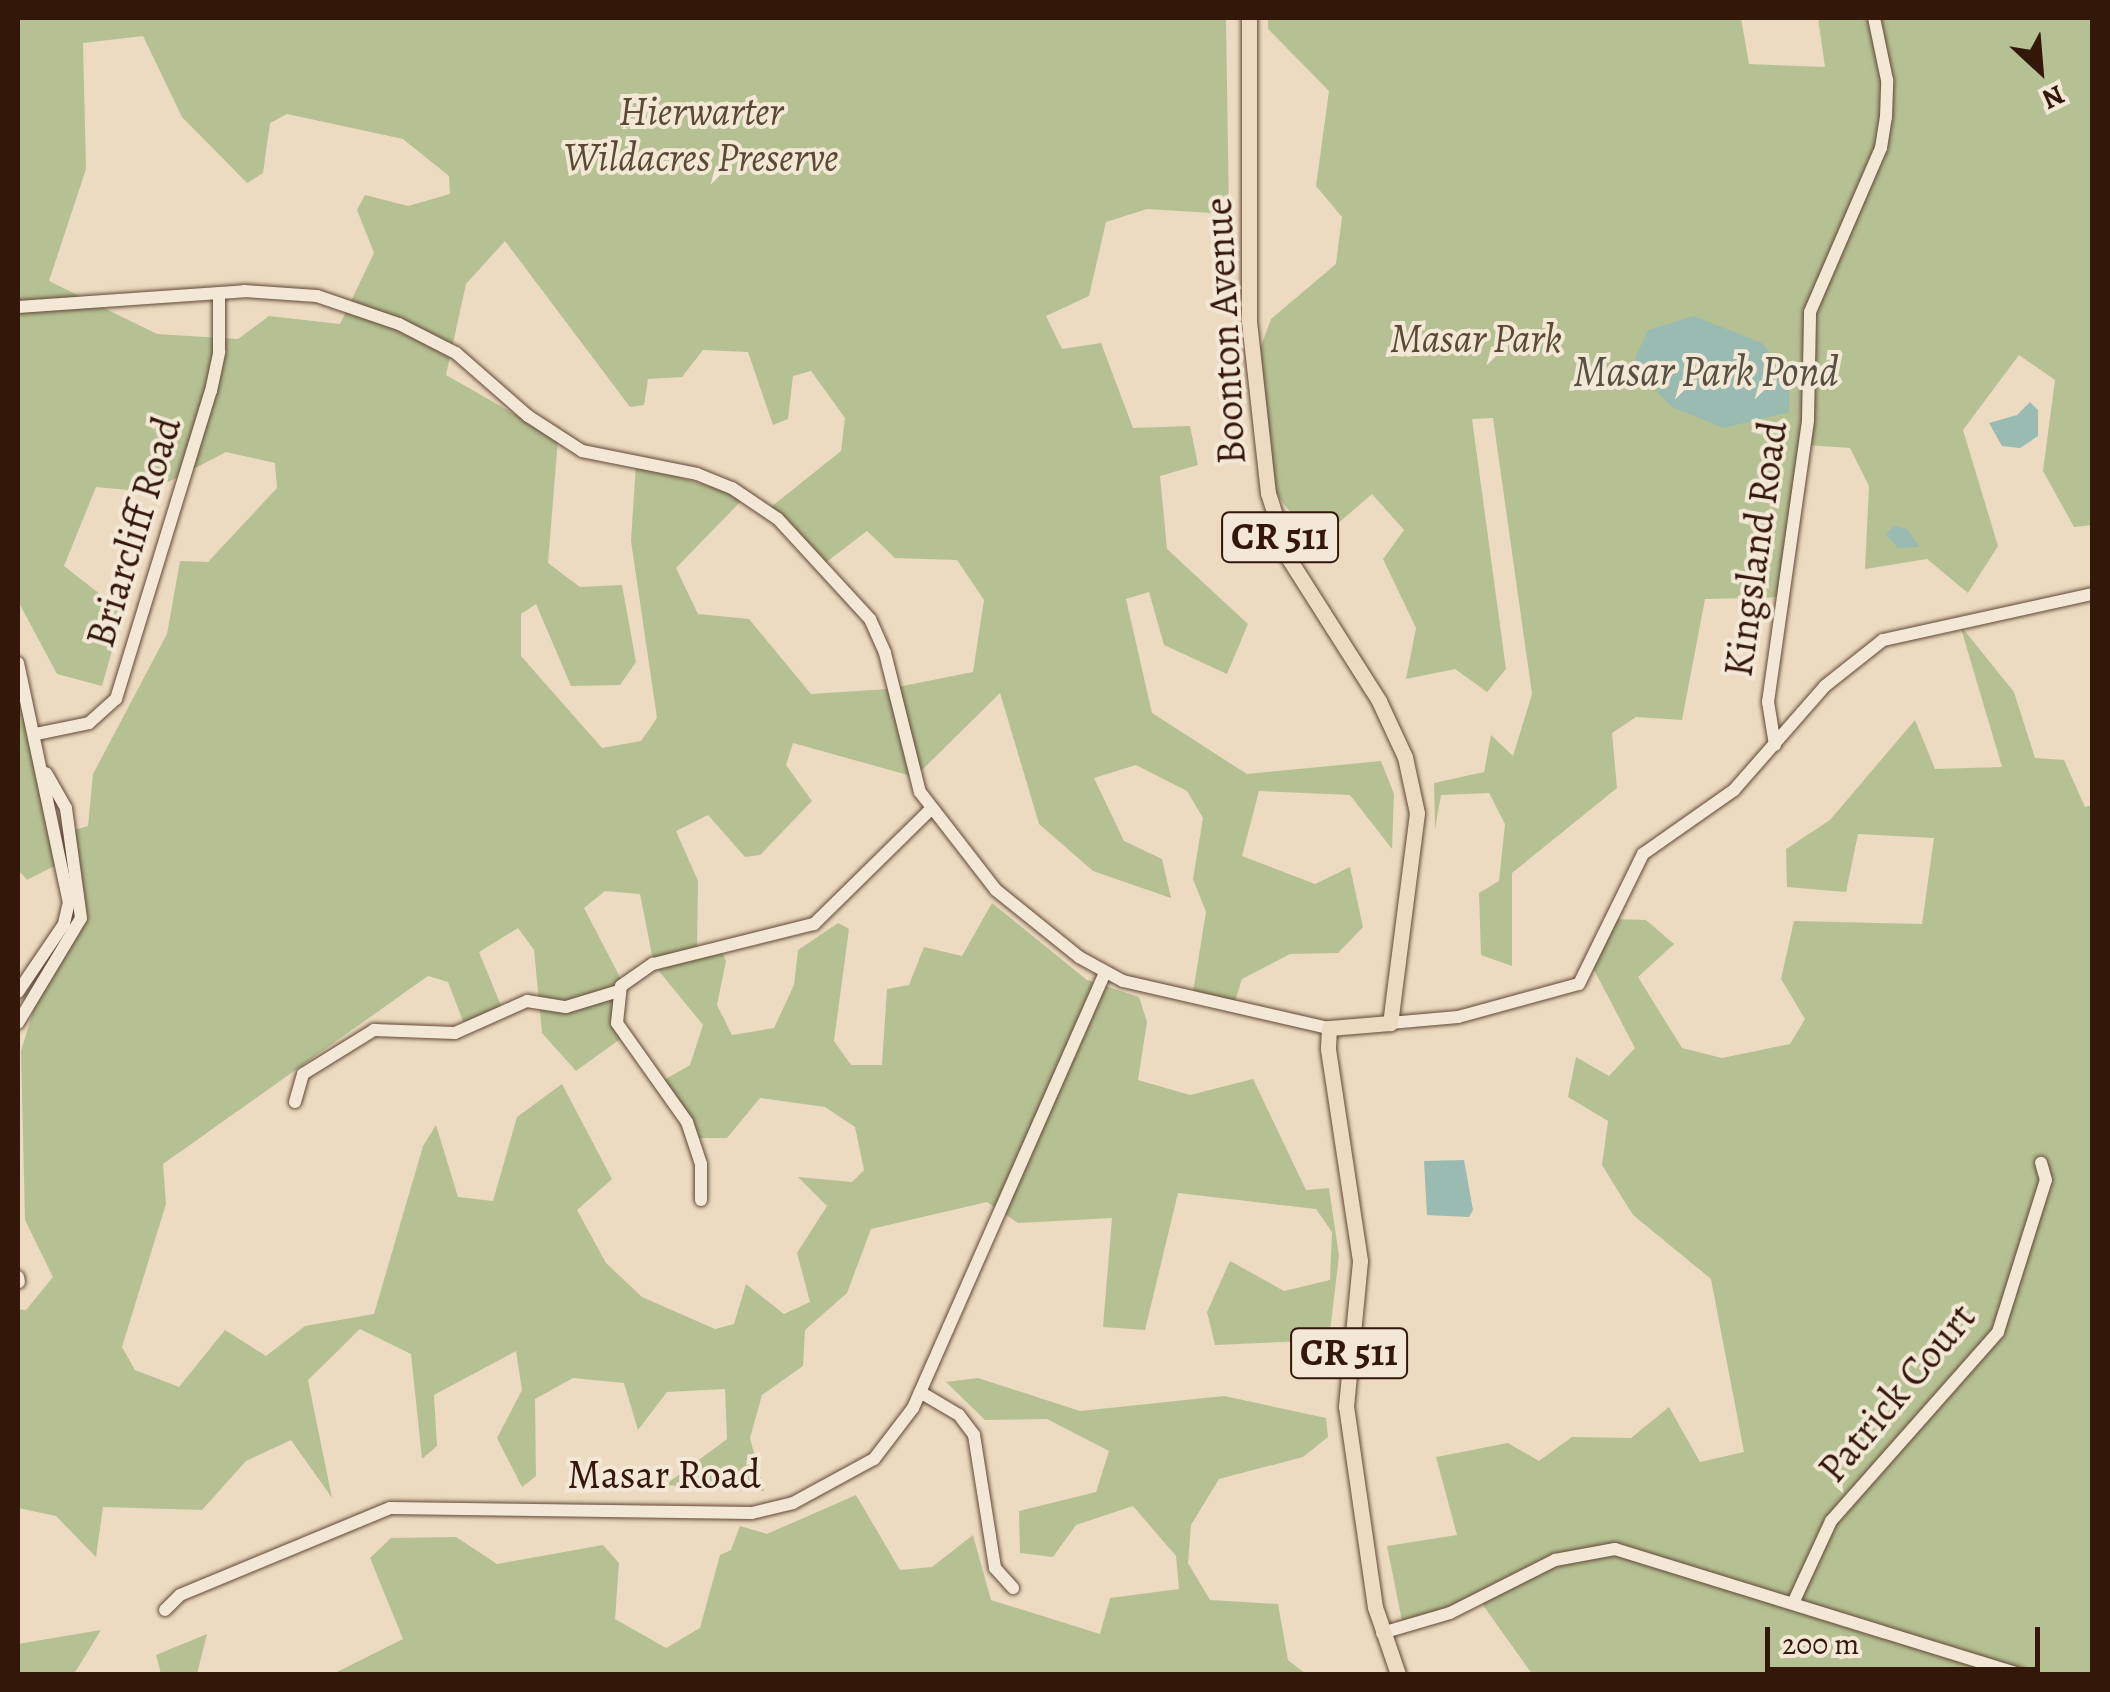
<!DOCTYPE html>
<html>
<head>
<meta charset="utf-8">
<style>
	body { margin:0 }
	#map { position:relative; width:2110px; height:1692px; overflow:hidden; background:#ecdbc0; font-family:Alegreya,serif }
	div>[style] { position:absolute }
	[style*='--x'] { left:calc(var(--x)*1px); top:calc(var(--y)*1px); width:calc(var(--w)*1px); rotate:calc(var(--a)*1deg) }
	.green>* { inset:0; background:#b6c193 }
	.water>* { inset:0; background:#99bbb2 }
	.roads { filter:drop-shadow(0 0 2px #614836) drop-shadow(0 0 2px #614836) }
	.minor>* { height:12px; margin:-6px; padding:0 6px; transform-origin:6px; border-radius:6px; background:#f3e8d6 }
	.major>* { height:15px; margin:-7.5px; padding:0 7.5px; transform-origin:7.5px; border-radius:7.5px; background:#ecdbc0 }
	span { translate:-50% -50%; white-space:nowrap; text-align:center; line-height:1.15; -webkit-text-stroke:8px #f3e8d6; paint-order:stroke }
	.shield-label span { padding:2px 8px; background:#f3e8d6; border:2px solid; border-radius:8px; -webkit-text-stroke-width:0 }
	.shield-label { font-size:38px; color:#331708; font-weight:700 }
	.park-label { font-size:40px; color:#5a4a32; font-style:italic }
	.street-label { font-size:40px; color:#331708 }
	.water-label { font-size:42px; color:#575044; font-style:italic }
	.frame { position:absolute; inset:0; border:20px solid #331708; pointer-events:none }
	.north { position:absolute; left:1990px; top:20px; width:100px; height:100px; -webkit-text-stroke:8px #f3e8d6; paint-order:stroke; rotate:154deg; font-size:28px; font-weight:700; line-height:40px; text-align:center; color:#331708 }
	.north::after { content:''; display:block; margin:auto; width:35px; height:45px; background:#331708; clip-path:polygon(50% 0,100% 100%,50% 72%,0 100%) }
	.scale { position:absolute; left:1765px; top:1627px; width:275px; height:45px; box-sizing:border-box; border:5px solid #331708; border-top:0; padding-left:12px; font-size:30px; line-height:35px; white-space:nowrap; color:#331708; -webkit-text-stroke:8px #f3e8d6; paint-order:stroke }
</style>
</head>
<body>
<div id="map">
	<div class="green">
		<div style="clip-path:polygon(evenodd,18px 18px,1226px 18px,1229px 214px,1147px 209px,1106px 222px,1089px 296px,1046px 316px,1062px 349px,1101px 343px,1133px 428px,1190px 426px,1198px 465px,1160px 476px,1167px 549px,1248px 624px,1227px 674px,1164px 645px,1149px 592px,1126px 599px,1152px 713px,1247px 774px,1381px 761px,1394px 794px,1392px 849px,1350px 795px,1259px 791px,1242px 856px,1315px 884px,1350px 867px,1363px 927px,1338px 953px,1290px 954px,1242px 979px,1233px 1008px,1192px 998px,1206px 912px,1193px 879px,1203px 818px,1187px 791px,1136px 765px,1094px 778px,1124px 841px,1162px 859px,1171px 898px,1093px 871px,1039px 824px,1000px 693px,915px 777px,793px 743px,786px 765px,812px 801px,760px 855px,745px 857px,708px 815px,676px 831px,698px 881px,697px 953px,721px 949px,726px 961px,717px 1005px,732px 1035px,774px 1028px,794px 985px,798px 950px,838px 923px,849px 929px,834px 1041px,851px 1065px,882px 1065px,887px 989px,909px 985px,924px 947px,962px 956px,992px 903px,1087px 980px,1139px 997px,1147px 1022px,1138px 1080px,1190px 1095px,1253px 1079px,1306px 1190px,1329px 1188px,1339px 1256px,1329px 1340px,1215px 1345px,1207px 1312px,1230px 1261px,1284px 1291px,1330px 1280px,1332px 1232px,1316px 1209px,1178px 1193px,1145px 1330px,1103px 1327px,1112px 1218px,1018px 1223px,987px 1202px,871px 1229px,847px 1293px,805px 1330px,803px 1366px,762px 1395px,750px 1438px,764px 1491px,665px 1485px,727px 1439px,725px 1389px,667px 1392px,638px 1430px,624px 1383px,573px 1378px,535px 1399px,536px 1476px,522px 1487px,497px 1438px,522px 1390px,516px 1351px,434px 1395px,437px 1446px,422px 1459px,411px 1354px,360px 1329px,308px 1380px,332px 1498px,291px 1440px,246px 1461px,202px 1510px,103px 1507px,96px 1557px,56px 1516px,18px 1508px,18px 1309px,26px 1310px,53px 1277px,25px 1220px,21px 1051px,56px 936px,74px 905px,60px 834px,88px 826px,93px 774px,167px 634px,180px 561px,208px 562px,277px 488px,275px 463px,226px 452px,149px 492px,96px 487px,64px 566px,123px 612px,102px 686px,57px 674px,18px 601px,18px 18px,143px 36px,182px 117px,247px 183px,263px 173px,270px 123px,287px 114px,403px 139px,449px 176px,450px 194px,408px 206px,365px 195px,357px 210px,374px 253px,340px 324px,269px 316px,238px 339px,157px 334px,49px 281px,86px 169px,83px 43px,143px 36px,18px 18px,505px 241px,630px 407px,644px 405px,648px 379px,682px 377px,703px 350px,748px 352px,773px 425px,788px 419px,793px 376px,811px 371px,845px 418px,841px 451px,766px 511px,821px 566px,867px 531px,895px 558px,957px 560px,984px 600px,973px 672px,888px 689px,811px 694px,749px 619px,698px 614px,676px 568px,745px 497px,636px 464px,631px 541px,657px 718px,641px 741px,602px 748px,521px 656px,521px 614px,536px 604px,571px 686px,620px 685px,636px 662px,622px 585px,580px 587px,548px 563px,558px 439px,446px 375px,466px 284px,505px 241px,18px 18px,605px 891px,640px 894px,654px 965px,703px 1025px,690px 1065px,659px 1083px,695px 1138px,727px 1138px,760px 1098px,825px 1107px,855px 1127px,864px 1170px,852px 1182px,798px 1177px,827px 1206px,797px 1253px,810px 1302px,784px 1314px,746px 1284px,734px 1324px,715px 1329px,642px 1297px,606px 1263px,577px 1210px,612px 1179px,562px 1084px,517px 1117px,493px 1201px,458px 1197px,436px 1125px,423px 1146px,374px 1314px,305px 1326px,266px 1356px,225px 1330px,179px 1387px,135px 1370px,122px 1347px,166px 1204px,163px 1164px,428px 976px,448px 982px,465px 1026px,502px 1008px,479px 952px,518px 928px,534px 950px,542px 1033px,576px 1071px,623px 1037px,623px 983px,584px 908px,605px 891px)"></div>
		<div style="clip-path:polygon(1268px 18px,1741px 18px,1749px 64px,1825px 67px,1818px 18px,2092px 18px,2092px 525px,2074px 527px,2043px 471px,2055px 380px,2019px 355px,1963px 430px,1998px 546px,1968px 593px,1927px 559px,1865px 569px,1869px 486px,1850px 448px,1806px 445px,1786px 597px,1705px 599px,1682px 720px,1636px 717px,1612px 733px,1617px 788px,1512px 873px,1512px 966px,1481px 955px,1479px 893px,1499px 881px,1505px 824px,1489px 793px,1441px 795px,1435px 829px,1434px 783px,1484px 772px,1491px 735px,1513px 756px,1532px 694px,1493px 418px,1472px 419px,1506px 669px,1487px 692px,1455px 669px,1406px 679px,1416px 628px,1383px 559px,1404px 530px,1372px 494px,1314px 544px,1273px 489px,1257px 357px,1271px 319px,1336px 264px,1342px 217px,1316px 186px,1329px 91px,1268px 29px)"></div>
		<div style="clip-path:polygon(1960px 625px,2014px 692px,2035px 758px,2064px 760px,2085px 807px,2092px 805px,2092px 1674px,1532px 1674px,1478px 1598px,1403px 1626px,1387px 1546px,1457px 1535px,1436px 1457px,1508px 1443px,1539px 1461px,1572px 1437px,1631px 1438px,1669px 1407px,1700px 1462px,1744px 1452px,1711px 1279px,1633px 1215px,1602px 1165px,1608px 1121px,1568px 1097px,1576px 1057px,1609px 1076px,1635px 1048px,1592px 966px,1610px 919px,1646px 920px,1674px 944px,1638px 977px,1682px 1048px,1722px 1058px,1790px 1044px,1805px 1019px,1781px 979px,1794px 921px,1922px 924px,1934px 838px,1858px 834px,1846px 892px,1787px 887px,1786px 849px,1830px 820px,1915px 720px,1935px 769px,2002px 767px)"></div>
		<div style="clip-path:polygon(18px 689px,58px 864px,27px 880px,18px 870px)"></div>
		<div style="clip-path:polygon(978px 1378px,1080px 1411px,1224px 1396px,1326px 1418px,1328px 1437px,1303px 1457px,1219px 1479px,1191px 1525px,1188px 1563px,1210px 1600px,1278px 1604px,1288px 1660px,1306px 1674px,333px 1674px,403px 1639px,370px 1558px,391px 1538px,456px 1537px,497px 1564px,603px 1545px,619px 1563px,615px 1619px,666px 1648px,700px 1628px,720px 1555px,731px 1550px,740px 1526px,767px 1534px,856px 1495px,900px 1570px,932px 1567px,973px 1535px,991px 1600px,1100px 1634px,1110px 1598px,1179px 1589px,1176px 1556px,1133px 1506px,1076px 1525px,1053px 1557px,1020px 1553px,1019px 1511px,1096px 1492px,1109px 1451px,1047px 1419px,985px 1420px,946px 1382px)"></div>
		<div style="clip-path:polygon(101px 1630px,74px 1674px,18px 1674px,18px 1644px)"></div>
		<div style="clip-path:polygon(207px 1634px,197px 1674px,161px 1674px,156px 1655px)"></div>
	</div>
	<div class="water">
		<div style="clip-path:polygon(1694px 316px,1762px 343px,1789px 375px,1789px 412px,1723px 428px,1672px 407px,1646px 381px,1635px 358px,1648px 330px)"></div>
		<div style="clip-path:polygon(2030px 402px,2038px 410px,2038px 436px,2020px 448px,2002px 446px,1989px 423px,2017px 415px)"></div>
		<div style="clip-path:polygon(1894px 526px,1907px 529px,1920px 547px,1898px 548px,1886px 534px)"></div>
		<div style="clip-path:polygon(1464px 1160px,1473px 1210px,1469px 1217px,1427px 1215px,1424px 1161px)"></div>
	</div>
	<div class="roads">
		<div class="minor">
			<div style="--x:18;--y:307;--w:227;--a:-4"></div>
			<div style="--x:244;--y:291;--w:73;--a:3.9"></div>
			<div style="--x:317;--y:296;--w:87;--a:18.9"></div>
			<div style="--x:399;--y:324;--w:64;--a:27"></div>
			<div style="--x:456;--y:353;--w:96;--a:41.2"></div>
			<div style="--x:528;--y:416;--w:64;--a:32.9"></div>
			<div style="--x:582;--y:451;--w:117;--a:11.3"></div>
			<div style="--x:697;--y:474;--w:38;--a:22"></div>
			<div style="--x:732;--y:488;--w:55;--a:34"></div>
			<div style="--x:778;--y:519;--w:136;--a:47.4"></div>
			<div style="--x:870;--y:619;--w:37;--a:66"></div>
			<div style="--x:885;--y:653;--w:143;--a:75.9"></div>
			<div style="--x:920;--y:792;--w:124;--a:52.2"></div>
			<div style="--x:996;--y:890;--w:107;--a:38.9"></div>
			<div style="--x:1079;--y:957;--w:50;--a:28.6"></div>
			<div style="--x:1123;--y:981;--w:211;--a:12.9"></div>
			<div style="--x:18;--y:663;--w:244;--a:78"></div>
			<div style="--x:69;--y:902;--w:23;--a:103"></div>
			<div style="--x:64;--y:924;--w:82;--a:124.1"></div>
			<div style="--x:36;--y:734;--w:54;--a:-11.7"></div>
			<div style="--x:89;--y:723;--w:36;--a:-42"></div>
			<div style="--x:116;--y:699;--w:322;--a:-72.9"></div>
			<div style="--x:211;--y:391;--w:40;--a:-78"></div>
			<div style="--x:219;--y:352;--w:59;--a:-90"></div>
			<div style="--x:1775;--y:745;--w:44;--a:-99.2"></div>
			<div style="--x:1768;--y:702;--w:285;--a:-81.9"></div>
			<div style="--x:1808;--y:420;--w:108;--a:-88.9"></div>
			<div style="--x:1810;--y:312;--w:179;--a:-66.6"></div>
			<div style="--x:1881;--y:148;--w:31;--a:-81"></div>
			<div style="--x:1886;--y:117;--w:37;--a:-88"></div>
			<div style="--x:1887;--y:80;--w:63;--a:-101.8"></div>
			<div style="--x:18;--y:1023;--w:122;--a:-59"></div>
			<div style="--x:81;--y:918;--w:111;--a:-97.8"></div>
			<div style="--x:66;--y:808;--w:40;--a:-119.7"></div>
			<div style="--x:1390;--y:1023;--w:68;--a:-5"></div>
			<div style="--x:1458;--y:1017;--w:125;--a:-15.3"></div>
			<div style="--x:1579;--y:984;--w:145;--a:-63.8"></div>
			<div style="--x:1643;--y:854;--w:111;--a:-35.1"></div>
			<div style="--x:1734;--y:790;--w:138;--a:-48.8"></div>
			<div style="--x:1825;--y:686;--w:74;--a:-38.4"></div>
			<div style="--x:1883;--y:640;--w:214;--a:-12.4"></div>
			<div style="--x:295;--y:1102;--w:29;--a:-74"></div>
			<div style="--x:303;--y:1074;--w:84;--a:-31.8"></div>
			<div style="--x:374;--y:1030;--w:81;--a:2.1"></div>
			<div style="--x:455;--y:1033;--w:79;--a:-24"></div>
			<div style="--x:527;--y:1001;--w:39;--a:9"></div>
			<div style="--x:566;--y:1007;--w:55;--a:-16.8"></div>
			<div style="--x:701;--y:1200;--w:36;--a:-90"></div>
			<div style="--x:701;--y:1164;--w:44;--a:-108.4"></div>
			<div style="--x:687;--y:1122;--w:121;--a:-125.3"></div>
			<div style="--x:617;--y:1023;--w:37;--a:-84"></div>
			<div style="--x:621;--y:986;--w:39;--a:-35"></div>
			<div style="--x:653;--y:964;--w:166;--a:-14"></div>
			<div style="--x:814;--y:924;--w:163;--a:-44.5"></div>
			<div style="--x:18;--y:1277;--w:5;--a:79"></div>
			<div style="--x:920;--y:1392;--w:45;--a:30.5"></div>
			<div style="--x:959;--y:1415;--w:25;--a:53"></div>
			<div style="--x:974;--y:1435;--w:135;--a:81"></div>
			<div style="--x:995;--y:1568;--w:27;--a:48"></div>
			<div style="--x:1794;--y:1601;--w:88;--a:-65.2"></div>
			<div style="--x:1831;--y:1521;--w:252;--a:-48.5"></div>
			<div style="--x:1998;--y:1332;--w:159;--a:-72.5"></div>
			<div style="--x:2046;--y:1180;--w:18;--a:-106"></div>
			<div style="--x:165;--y:1610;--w:21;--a:-45"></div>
			<div style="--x:180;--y:1595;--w:227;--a:-22.5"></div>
			<div style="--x:390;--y:1508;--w:362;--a:0.8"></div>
			<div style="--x:752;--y:1513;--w:42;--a:-13.7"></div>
			<div style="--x:793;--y:1503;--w:92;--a:-28.5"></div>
			<div style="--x:874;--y:1459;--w:64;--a:-52.6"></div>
			<div style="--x:913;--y:1408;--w:475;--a:-66.2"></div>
			<div style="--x:1382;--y:1633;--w:71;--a:-16.4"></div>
			<div style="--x:1450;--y:1613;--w:118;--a:-26.8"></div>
			<div style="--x:1555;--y:1560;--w:61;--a:-10.4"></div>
			<div style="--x:1615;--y:1549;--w:423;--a:17.2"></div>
		</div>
		<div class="major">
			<div style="--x:1249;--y:18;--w:303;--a:90"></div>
			<div style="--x:1249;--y:321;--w:173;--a:83.7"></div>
			<div style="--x:1268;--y:493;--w:69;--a:72.3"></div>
			<div style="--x:1289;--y:559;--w:168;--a:57.6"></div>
			<div style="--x:1379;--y:701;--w:62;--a:65.1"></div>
			<div style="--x:1405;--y:757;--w:57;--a:77.9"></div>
			<div style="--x:1417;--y:813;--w:212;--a:97.3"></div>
			<div style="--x:1390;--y:1023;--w:61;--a:175.3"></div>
			<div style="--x:1329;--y:1028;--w:21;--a:93"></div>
			<div style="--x:1328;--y:1049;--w:214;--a:81.4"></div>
			<div style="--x:1360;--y:1261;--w:146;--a:95.5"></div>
			<div style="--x:1346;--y:1406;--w:203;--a:81.8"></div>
			<div style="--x:1375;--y:1607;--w:71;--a:71.1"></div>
		</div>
	</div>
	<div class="shield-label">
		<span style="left:1280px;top:537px">CR 511</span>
		<span style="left:1349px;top:1353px">CR 511</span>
	</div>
	<div class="park-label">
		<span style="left:701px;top:135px">Hierwarter<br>Wildacres Preserve</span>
		<span style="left:1476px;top:339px">Masar Park</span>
	</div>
	<div class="street-label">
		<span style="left:1225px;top:331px;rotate:-93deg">Boonton Avenue</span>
		<span style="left:134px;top:532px;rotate:-73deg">Briarcliff Road</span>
		<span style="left:1756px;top:549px;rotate:-82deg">Kingsland Road</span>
		<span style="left:1897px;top:1393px;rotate:-50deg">Patrick Court</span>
		<span style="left:664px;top:1475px">Masar Road</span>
	</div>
	<div class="water-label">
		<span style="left:1706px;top:371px">Masar Park Pond</span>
	</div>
	<div class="frame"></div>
	<div class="north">N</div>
	<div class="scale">200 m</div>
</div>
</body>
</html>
